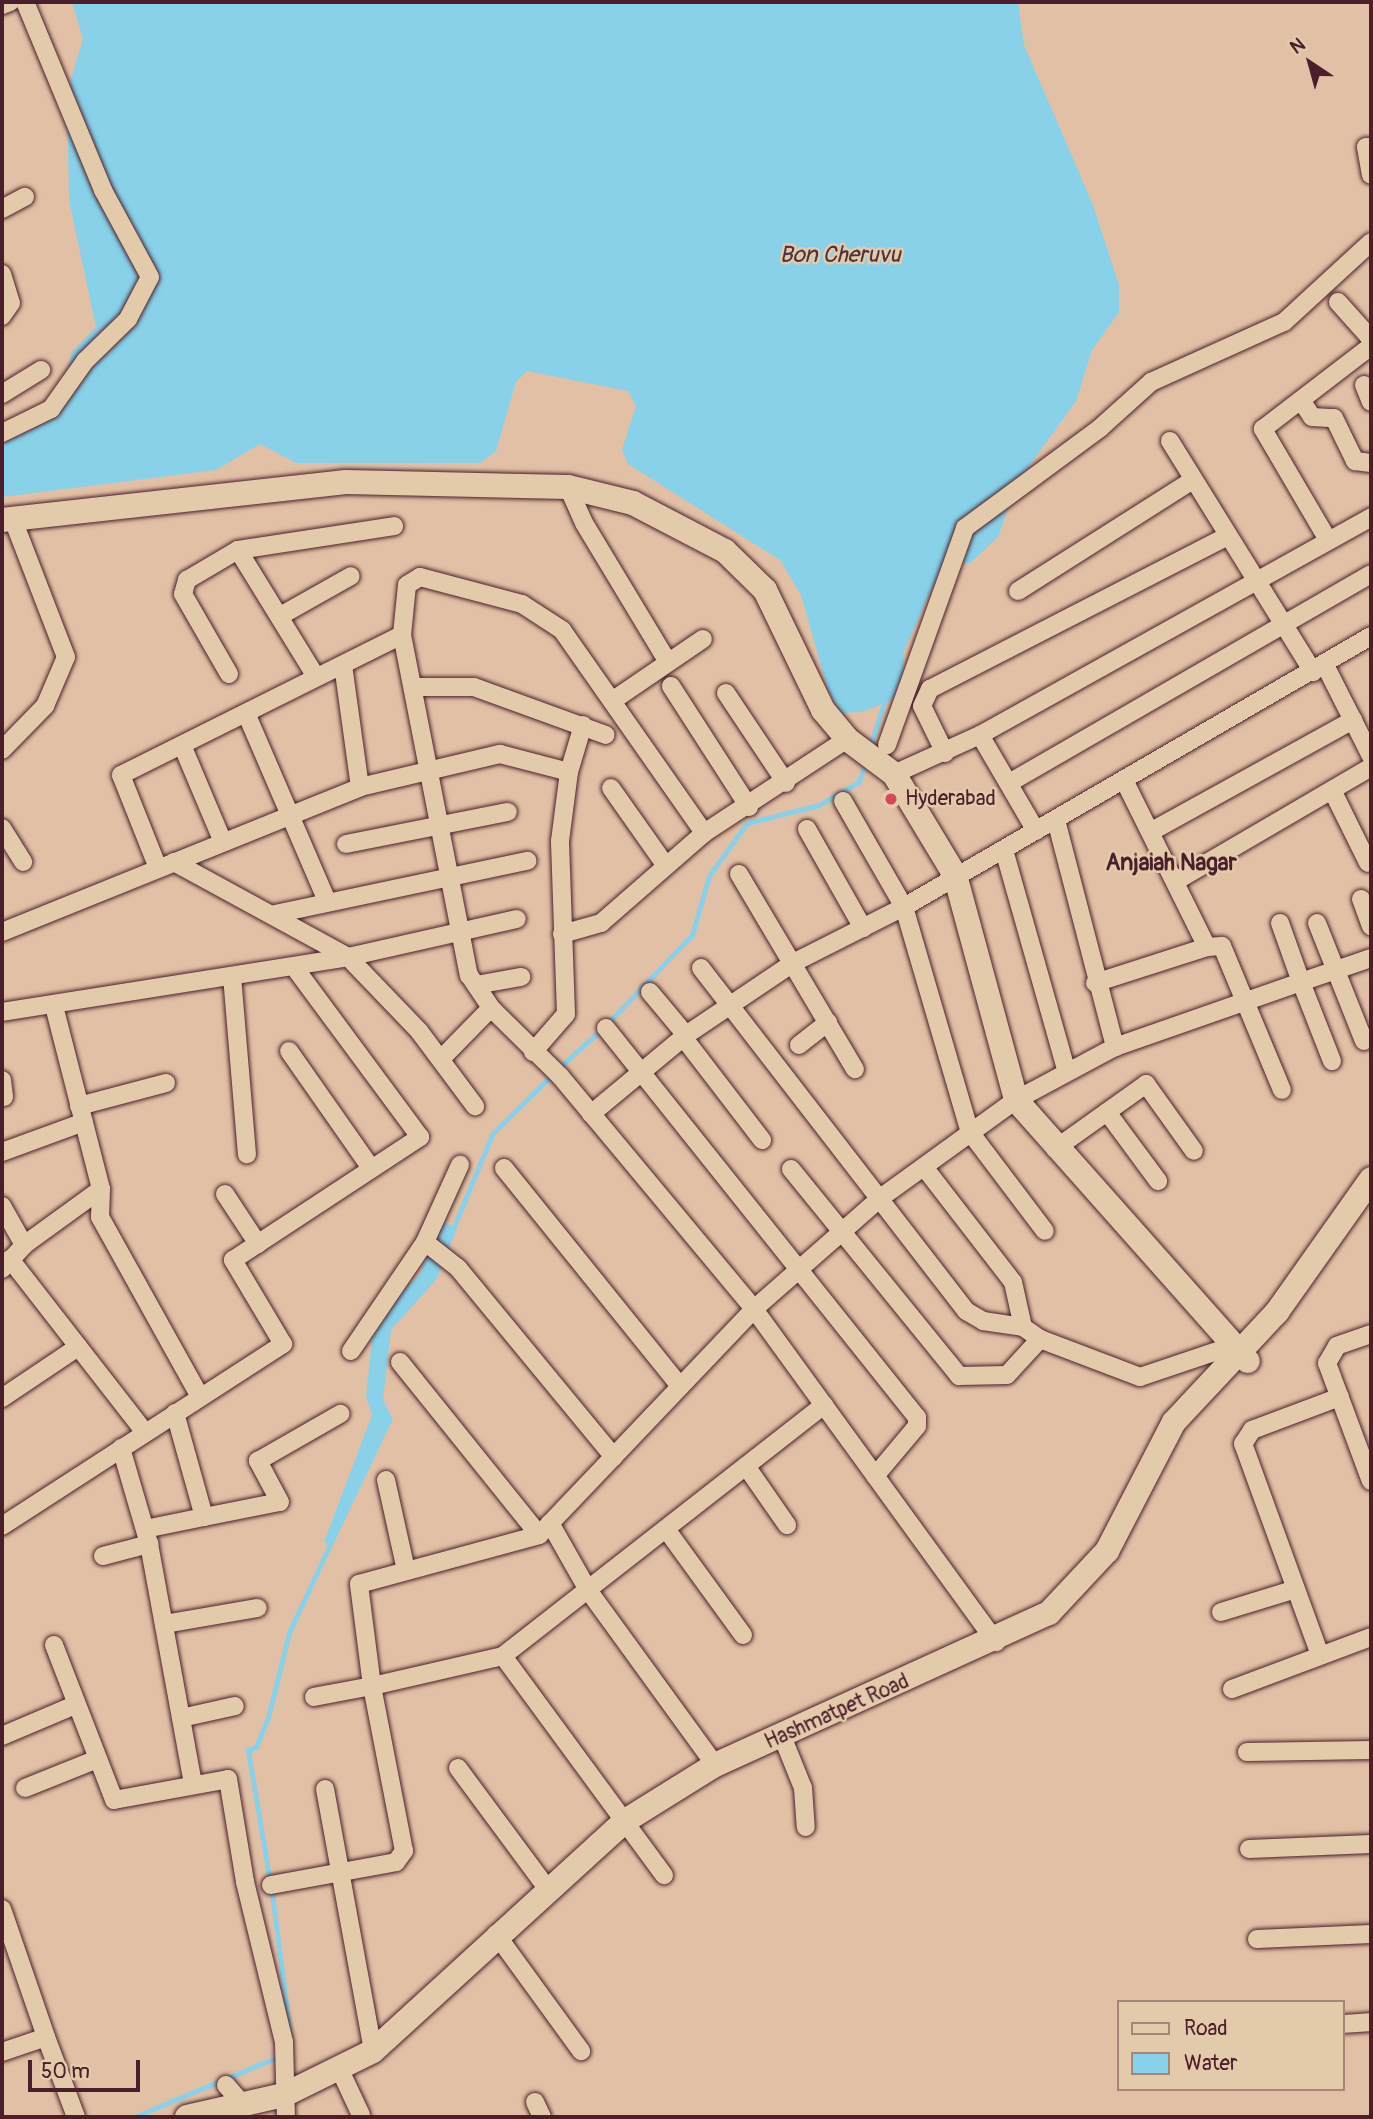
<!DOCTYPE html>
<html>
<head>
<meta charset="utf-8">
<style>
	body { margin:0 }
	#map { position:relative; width:1373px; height:2119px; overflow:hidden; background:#e2c0a5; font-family:Pangolin,sans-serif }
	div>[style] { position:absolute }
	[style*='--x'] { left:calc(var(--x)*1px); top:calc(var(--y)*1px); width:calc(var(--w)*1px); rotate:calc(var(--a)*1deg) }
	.water>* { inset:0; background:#88d1e9 }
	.stream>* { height:4.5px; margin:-2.25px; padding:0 2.25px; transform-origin:2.25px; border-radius:2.25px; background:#88d1e9 }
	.roads { filter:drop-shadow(0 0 2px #4a1f2b) drop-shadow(0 0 2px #4a1f2b) }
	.street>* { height:18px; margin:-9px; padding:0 9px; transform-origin:9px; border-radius:9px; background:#e3caab }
	.secondary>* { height:24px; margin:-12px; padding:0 12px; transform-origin:12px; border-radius:12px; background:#e3caab }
	.dots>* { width:19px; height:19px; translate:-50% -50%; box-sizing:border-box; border:4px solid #e3caab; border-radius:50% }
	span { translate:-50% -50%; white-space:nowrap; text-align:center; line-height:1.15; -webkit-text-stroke:5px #e3caab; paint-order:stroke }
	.poi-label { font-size:21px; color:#4a1f2b }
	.left { translate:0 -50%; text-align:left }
	.street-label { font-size:21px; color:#4a1f2b }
	.water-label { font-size:23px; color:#50313e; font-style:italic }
	.neighbourhood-label { font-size:23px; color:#4a1f2b; font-weight:700 }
	.frame { position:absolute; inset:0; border:4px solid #4a1f2b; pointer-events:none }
	.legend { position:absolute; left:1117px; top:2000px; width:228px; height:91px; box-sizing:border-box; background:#e3caab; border:2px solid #a68678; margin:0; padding:9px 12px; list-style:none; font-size:21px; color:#4a1f2b }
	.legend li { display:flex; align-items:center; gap:14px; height:35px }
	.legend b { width:35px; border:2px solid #a68678 }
	.north { position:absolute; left:1275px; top:28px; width:70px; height:70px; -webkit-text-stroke:5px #e3caab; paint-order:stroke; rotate:324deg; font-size:19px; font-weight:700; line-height:28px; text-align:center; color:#4a1f2b }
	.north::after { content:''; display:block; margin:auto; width:24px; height:32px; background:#4a1f2b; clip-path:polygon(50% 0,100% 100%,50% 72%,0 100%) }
	.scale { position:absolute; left:28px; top:2060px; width:112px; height:32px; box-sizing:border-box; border:4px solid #4a1f2b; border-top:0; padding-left:9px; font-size:21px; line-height:24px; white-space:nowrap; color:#4a1f2b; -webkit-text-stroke:5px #e3caab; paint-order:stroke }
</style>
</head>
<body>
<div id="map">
	<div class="water">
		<div style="clip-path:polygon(72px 2px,1018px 2px,1024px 45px,1093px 205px,1119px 285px,1119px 312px,1092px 350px,1076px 401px,1017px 483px,998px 537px,970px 563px,951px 563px,939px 573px,903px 653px,904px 683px,894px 699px,862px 712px,841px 713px,828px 690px,801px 595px,780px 560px,628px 464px,622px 450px,636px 406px,628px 391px,527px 371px,516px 382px,496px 451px,480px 463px,296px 463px,260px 444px,216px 470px,2px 497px,2px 445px,61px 397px,72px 352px,96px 327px,69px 200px,67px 92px,83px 39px)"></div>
		<div style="clip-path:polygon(441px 1221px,457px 1228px,436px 1280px,391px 1330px,383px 1400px,393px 1419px,332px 1547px,324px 1542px,372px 1415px,366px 1396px,374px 1321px,420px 1273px)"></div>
	</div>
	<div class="stream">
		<div style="--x:870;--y:747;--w:47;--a:-72.7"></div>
		<div style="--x:608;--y:1023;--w:122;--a:-46.3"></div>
		<div style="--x:692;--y:935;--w:61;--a:-73.9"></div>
		<div style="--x:709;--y:876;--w:65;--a:-54.4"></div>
		<div style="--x:747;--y:823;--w:74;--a:-14"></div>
		<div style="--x:819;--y:805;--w:46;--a:-29.9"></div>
		<div style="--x:859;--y:782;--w:21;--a:-71"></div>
		<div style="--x:559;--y:1068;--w:58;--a:-42.2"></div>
		<div style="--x:452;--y:1231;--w:106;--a:-67.3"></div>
		<div style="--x:493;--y:1133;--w:84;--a:-44.5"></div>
		<div style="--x:270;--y:1882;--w:134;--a:-99.5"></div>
		<div style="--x:248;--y:1750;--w:9;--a:-21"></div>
		<div style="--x:256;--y:1747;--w:31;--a:-68"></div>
		<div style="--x:268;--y:1718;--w:88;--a:-76.1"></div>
		<div style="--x:289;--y:1633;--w:100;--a:-65.2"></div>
		<div style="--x:272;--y:1890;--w:142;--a:82.7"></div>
		<div style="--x:134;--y:2117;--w:158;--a:-22.7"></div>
	</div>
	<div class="roads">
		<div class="street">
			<div style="--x:2;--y:5;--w:9;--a:-21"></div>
			<div style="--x:1371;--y:147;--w:5;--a:180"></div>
			<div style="--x:1366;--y:147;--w:28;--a:80"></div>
			<div style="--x:2;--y:209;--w:26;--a:-28"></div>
			<div style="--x:2;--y:274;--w:30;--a:73"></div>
			<div style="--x:11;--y:303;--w:16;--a:125"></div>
			<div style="--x:1338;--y:302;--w:50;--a:48.3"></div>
			<div style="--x:1364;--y:385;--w:18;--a:68"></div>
			<div style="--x:2;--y:394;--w:46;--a:-31.6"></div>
			<div style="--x:1301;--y:400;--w:20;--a:57"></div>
			<div style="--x:1312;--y:417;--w:22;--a:3"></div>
			<div style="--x:1334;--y:418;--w:48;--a:64"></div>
			<div style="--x:1355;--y:461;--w:16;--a:7"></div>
			<div style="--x:2;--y:433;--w:55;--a:-26.1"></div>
			<div style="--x:51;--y:409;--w:59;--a:-54.7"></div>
			<div style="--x:85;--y:361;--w:60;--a:-44.3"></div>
			<div style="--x:128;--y:319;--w:47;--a:-62.4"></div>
			<div style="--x:150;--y:277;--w:99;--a:-118.4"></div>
			<div style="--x:103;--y:190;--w:204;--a:-112.5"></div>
			<div style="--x:1170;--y:441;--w:272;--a:58.2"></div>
			<div style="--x:568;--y:487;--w:39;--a:66"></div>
			<div style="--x:584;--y:523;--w:159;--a:58.9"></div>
			<div style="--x:1328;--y:540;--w:129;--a:-120.4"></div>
			<div style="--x:1263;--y:429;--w:136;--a:-37.5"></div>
			<div style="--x:238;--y:550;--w:149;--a:58.4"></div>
			<div style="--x:1018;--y:591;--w:207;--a:-32.4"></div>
			<div style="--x:280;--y:616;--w:81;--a:-29.4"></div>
			<div style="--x:402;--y:635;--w:347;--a:78.9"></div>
			<div style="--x:469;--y:975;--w:40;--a:56"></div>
			<div style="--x:491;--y:1008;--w:97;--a:44.6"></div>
			<div style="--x:560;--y:1076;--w:303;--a:50.2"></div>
			<div style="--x:754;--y:1309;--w:412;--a:54"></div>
			<div style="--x:343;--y:665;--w:123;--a:82.1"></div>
			<div style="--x:1325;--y:665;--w:102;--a:63.2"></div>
			<div style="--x:229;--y:674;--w:92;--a:-119.9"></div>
			<div style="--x:183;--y:594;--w:15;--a:-74"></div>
			<div style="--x:187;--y:580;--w:59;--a:-30.5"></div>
			<div style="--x:238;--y:550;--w:158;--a:-8.7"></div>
			<div style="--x:671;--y:686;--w:144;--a:57.2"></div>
			<div style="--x:414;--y:687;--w:60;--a:0"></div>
			<div style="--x:474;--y:687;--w:140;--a:20"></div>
			<div style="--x:726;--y:693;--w:108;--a:56.3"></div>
			<div style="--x:612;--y:701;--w:110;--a:-34.3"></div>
			<div style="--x:246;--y:713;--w:202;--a:66.7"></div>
			<div style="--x:980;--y:735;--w:111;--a:59.7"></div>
			<div style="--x:182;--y:745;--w:105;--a:67.1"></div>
			<div style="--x:887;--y:745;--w:231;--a:-70.2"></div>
			<div style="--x:965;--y:528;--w:168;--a:-36.5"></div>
			<div style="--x:1100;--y:428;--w:69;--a:-42"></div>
			<div style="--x:1151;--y:382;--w:146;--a:-24.3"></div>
			<div style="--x:1284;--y:322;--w:118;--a:-42.6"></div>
			<div style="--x:2;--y:750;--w:62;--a:-45.7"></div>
			<div style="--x:45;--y:706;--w:53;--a:-66.8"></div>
			<div style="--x:66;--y:657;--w:150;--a:-111.1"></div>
			<div style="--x:945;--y:753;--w:52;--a:-116.1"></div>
			<div style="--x:922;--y:706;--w:19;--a:-65"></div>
			<div style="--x:930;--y:689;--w:335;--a:-27.2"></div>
			<div style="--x:894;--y:774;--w:94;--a:-24.4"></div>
			<div style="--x:980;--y:735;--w:448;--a:-29.1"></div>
			<div style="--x:1124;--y:780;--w:186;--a:63.6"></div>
			<div style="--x:1207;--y:947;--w:15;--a:-4"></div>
			<div style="--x:1222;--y:946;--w:156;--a:67.4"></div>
			<div style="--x:1009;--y:783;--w:418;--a:-30"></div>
			<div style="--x:611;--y:788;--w:95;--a:54.8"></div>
			<div style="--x:1332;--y:790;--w:81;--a:63.7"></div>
			<div style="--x:843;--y:801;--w:122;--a:60.1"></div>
			<div style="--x:904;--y:907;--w:234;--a:73.7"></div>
			<div style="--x:970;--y:1132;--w:124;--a:52.9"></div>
			<div style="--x:1056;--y:820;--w:235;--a:75.4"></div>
			<div style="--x:2;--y:828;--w:40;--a:58"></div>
			<div style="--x:807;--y:829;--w:114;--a:60.5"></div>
			<div style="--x:1152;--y:831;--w:230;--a:-28.9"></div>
			<div style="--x:346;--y:844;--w:165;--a:-11.2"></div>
			<div style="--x:1004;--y:850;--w:228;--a:74.2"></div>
			<div style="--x:174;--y:862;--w:198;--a:28.6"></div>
			<div style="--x:348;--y:957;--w:103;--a:46.2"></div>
			<div style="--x:419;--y:1031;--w:94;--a:53.3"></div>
			<div style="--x:158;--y:868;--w:100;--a:-111.7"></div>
			<div style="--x:121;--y:775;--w:314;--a:-26.5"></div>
			<div style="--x:402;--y:635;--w:50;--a:-84.3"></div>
			<div style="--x:407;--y:585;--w:15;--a:-32"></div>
			<div style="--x:420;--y:577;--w:106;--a:14.8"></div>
			<div style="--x:522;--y:604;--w:48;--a:33"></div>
			<div style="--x:562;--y:630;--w:248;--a:55"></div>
			<div style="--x:739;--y:874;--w:227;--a:59.3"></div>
			<div style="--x:1176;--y:881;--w:226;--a:-30.3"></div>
			<div style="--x:1361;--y:899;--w:29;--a:70"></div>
			<div style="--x:275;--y:914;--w:258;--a:-11.9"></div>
			<div style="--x:1280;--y:923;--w:63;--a:70.4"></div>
			<div style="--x:1301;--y:982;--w:74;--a:-18.9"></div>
			<div style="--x:1317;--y:923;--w:127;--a:68.3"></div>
			<div style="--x:2;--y:932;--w:386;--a:-22"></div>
			<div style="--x:360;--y:787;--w:144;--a:-13.3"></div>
			<div style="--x:500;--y:754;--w:71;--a:14.6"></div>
			<div style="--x:562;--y:934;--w:41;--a:-15.8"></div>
			<div style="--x:601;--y:923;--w:137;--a:-41.1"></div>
			<div style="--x:704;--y:833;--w:171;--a:-33.3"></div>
			<div style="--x:701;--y:968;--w:433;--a:52.3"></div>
			<div style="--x:966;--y:1311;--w:20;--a:30"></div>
			<div style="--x:983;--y:1321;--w:40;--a:8.5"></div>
			<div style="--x:1023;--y:1327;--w:21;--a:35"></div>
			<div style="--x:232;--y:976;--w:179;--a:85.2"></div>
			<div style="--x:1095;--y:983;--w:118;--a:-17.8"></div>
			<div style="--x:476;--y:985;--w:46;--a:-10.1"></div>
			<div style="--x:650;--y:992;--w:56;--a:50.1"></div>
			<div style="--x:686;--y:1035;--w:129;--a:-33.9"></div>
			<div style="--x:793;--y:963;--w:124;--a:-26.8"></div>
			<div style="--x:904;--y:907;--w:540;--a:-30.13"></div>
			<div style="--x:54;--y:1006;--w:189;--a:75.6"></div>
			<div style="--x:101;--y:1189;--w:28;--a:92"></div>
			<div style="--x:100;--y:1217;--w:204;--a:60.9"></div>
			<div style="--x:2;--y:1012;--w:350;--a:-9"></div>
			<div style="--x:348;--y:957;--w:173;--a:-12.7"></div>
			<div style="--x:606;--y:1028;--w:498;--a:51.4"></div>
			<div style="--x:917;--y:1417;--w:9;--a:90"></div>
			<div style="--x:917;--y:1426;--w:65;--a:130"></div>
			<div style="--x:683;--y:1037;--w:130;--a:52.5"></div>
			<div style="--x:799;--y:1045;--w:37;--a:-38"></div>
			<div style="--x:289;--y:1051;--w:143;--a:55"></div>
			<div style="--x:533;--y:1052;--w:50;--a:-49"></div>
			<div style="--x:566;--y:1014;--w:173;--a:-92"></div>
			<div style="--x:560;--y:841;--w:70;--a:-82.6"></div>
			<div style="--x:569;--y:772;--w:49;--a:-73.4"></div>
			<div style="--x:441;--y:1059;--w:71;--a:-45.6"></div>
			<div style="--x:2;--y:1080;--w:17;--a:83"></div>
			<div style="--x:79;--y:1106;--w:90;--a:-14.8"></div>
			<div style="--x:1107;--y:1112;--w:86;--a:53.5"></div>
			<div style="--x:591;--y:1114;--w:124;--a:-39.7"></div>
			<div style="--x:1055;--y:1149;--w:112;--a:-35.5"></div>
			<div style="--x:1146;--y:1084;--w:82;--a:54.4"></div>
			<div style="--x:2;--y:1152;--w:87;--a:-20.1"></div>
			<div style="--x:924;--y:1167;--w:145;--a:52.3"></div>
			<div style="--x:1013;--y:1282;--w:46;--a:77.5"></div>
			<div style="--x:504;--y:1168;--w:279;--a:51.1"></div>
			<div style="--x:791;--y:1169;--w:267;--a:50.9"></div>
			<div style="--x:959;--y:1376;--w:48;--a:-1.2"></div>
			<div style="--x:1007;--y:1375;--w:49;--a:-47.5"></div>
			<div style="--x:1040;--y:1339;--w:107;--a:20.8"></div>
			<div style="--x:1140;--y:1377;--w:97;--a:-18.6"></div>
			<div style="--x:225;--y:1194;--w:60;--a:56.6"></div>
			<div style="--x:2;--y:1206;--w:45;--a:60.6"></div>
			<div style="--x:425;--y:1242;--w:42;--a:38.2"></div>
			<div style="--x:458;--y:1268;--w:245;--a:50.5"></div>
			<div style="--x:10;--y:1259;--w:217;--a:52.1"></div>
			<div style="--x:2;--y:1269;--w:33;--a:-47"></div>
			<div style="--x:24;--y:1245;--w:95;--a:-36"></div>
			<div style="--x:1371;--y:1334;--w:36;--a:161"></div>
			<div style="--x:1337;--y:1346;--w:20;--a:120"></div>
			<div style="--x:1327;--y:1363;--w:126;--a:69.6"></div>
			<div style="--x:351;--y:1351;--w:132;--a:-55.8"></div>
			<div style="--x:425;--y:1242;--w:85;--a:-65.6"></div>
			<div style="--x:400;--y:1362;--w:222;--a:51.2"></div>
			<div style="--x:2;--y:1398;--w:92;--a:-33.9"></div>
			<div style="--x:824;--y:1405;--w:407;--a:142"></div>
			<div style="--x:503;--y:1656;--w:134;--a:167.1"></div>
			<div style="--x:372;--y:1686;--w:103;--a:-97.3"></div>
			<div style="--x:359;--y:1584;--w:187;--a:-15.2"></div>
			<div style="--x:539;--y:1535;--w:312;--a:-46.4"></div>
			<div style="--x:754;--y:1309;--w:167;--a:-41.3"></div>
			<div style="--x:879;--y:1199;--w:169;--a:-35.9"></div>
			<div style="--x:1016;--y:1100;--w:112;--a:-28.2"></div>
			<div style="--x:1115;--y:1047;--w:197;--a:-19.3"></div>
			<div style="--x:1301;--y:982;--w:85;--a:68.6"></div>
			<div style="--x:175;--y:1413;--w:108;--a:74.4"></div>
			<div style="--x:204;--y:1517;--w:77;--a:-11.2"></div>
			<div style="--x:280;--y:1502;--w:47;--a:-118.2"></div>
			<div style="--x:258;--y:1461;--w:95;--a:-29.8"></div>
			<div style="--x:121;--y:1448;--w:100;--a:73.7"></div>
			<div style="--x:149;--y:1544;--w:243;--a:79.6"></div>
			<div style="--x:746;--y:1466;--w:72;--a:55.2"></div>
			<div style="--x:386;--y:1480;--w:92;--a:77.5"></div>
			<div style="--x:550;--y:1523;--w:77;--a:60.4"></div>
			<div style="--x:588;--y:1590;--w:216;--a:54"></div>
			<div style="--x:2;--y:1526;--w:335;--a:-32.9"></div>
			<div style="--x:283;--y:1344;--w:98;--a:-120.8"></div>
			<div style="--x:233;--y:1260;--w:224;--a:-33.3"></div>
			<div style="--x:420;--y:1137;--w:212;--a:-126.5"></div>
			<div style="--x:145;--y:1529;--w:60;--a:-11.5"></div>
			<div style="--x:666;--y:1529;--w:131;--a:54"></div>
			<div style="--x:103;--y:1556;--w:48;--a:-14.6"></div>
			<div style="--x:1221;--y:1612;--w:78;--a:-17"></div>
			<div style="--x:164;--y:1624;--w:95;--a:-9.7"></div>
			<div style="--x:54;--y:1645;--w:166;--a:68.8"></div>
			<div style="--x:114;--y:1800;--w:116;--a:-10.4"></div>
			<div style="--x:228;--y:1779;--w:104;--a:80.6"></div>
			<div style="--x:245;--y:1882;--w:165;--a:76.3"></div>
			<div style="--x:284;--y:2042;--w:75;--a:88.5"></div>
			<div style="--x:1320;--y:1655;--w:225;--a:-110"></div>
			<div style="--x:1243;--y:1444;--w:17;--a:-57"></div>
			<div style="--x:1252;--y:1430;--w:94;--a:-20.6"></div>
			<div style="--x:503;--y:1656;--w:272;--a:53.7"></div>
			<div style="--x:1232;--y:1689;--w:148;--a:-20.5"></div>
			<div style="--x:181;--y:1718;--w:55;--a:-12.5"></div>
			<div style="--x:2;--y:1736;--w:79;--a:-23"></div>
			<div style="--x:782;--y:1736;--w:56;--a:68"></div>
			<div style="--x:803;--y:1788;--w:39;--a:86"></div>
			<div style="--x:1247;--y:1752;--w:124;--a:-0.9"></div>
			<div style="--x:458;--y:1768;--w:148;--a:53.5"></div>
			<div style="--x:25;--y:1788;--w:78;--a:-21.9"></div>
			<div style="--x:325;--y:1789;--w:266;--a:79.6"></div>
			<div style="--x:1249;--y:1849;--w:122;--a:-2.3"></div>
			<div style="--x:271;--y:1885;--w:127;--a:-10.4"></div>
			<div style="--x:396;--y:1862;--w:14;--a:-54"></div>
			<div style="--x:404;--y:1851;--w:168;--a:-101"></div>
			<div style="--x:372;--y:1686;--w:59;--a:169.3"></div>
			<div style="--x:2;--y:1909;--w:135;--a:71"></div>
			<div style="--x:496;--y:1934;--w:145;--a:54"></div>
			<div style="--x:1257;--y:1939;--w:114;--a:-2.5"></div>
			<div style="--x:1343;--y:2024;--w:28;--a:-4"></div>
			<div style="--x:2;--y:2052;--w:46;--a:-18.8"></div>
			<div style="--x:46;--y:2037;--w:85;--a:69.4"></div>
			<div style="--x:339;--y:2068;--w:52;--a:64.9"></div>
			<div style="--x:226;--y:2085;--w:23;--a:49"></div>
			<div style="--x:535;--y:2102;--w:17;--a:65"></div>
		</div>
		<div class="secondary">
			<div style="--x:2;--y:520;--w:346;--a:-6.3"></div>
			<div style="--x:346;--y:482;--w:222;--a:1.3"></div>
			<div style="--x:568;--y:487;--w:67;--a:13.8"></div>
			<div style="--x:633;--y:503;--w:104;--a:27.6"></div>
			<div style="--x:725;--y:551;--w:56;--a:44.3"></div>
			<div style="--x:765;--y:590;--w:133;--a:64.2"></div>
			<div style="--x:823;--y:710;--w:38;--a:50"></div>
			<div style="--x:847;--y:739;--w:59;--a:36.7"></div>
			<div style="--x:894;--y:774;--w:118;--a:58.9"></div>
			<div style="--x:955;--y:875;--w:233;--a:74.8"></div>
			<div style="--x:1016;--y:1100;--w:349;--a:48.4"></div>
			<div style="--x:187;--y:2117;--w:99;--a:-12.8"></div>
			<div style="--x:284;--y:2095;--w:99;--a:-26.3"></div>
			<div style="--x:373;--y:2051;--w:341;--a:-42.4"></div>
			<div style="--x:625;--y:1821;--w:106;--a:-31.9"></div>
			<div style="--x:715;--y:1765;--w:367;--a:-24.5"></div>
			<div style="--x:1049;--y:1613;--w:85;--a:-46.9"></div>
			<div style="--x:1107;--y:1551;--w:145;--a:-62.6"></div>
			<div style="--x:1174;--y:1422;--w:151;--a:-46.9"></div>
			<div style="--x:1277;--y:1312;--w:163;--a:-54.7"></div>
		</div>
	</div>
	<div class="dots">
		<div style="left:891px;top:799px;background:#d1495b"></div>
	</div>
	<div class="poi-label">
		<span class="left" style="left:905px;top:799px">Hyderabad</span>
	</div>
	<div class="street-label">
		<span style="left:837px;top:1712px;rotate:-24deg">Hashmatpet Road</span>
	</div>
	<div class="water-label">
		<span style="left:840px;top:255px">Bon Cheruvu</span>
	</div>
	<div class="neighbourhood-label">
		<span style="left:1171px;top:863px">Anjaiah Nagar</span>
	</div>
	<div class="frame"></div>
	<ul class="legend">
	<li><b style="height:9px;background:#e3caab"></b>Road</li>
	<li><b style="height:19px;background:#88d1e9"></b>Water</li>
	</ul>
	<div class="north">N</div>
	<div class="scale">50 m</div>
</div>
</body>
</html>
